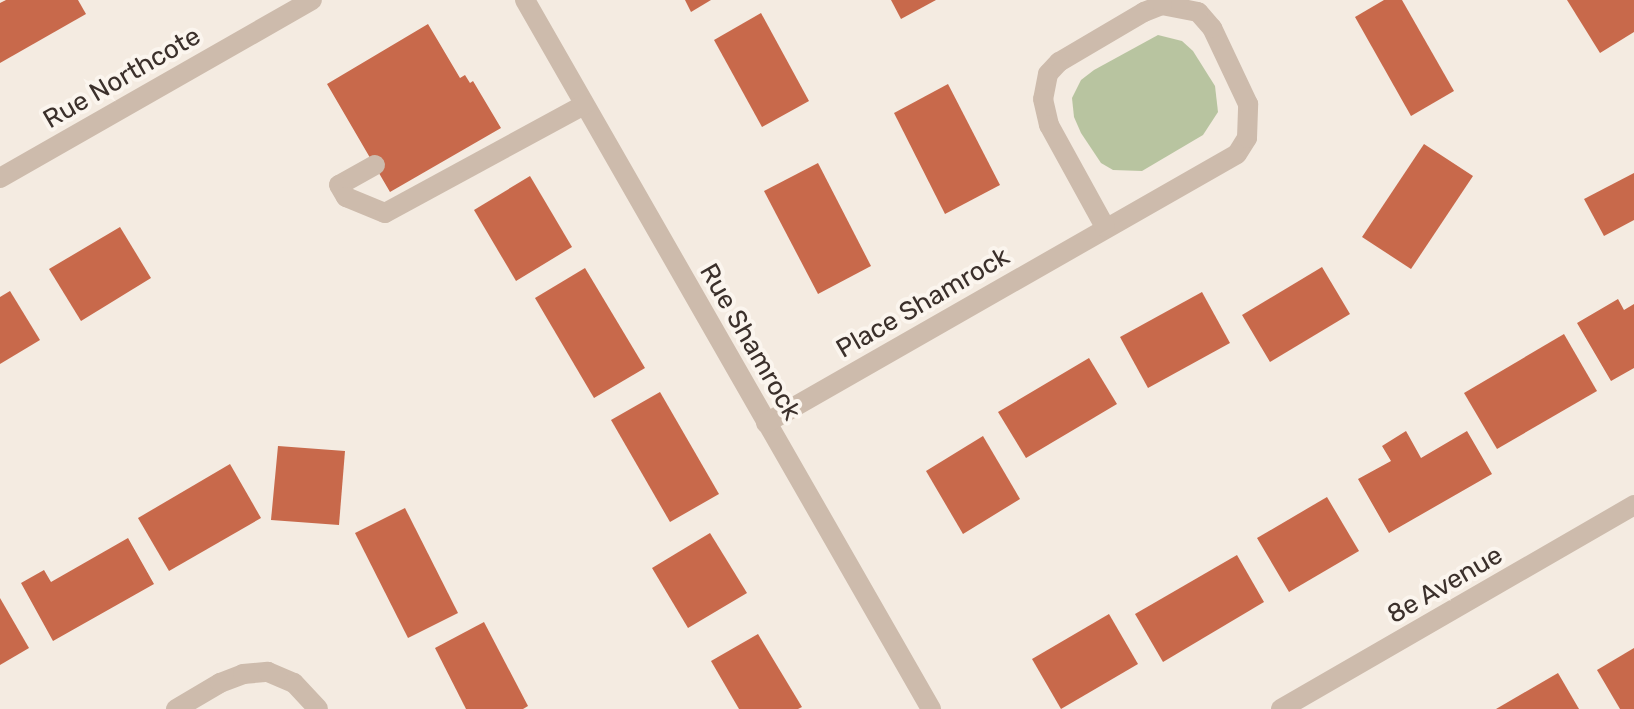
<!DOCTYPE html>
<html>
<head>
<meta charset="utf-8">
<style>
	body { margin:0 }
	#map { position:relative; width:1634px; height:709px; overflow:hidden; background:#f4ebe1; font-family:Rubik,sans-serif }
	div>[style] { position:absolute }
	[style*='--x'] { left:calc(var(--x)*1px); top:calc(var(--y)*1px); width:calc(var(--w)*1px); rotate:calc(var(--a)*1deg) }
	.green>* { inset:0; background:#b8c4a0 }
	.building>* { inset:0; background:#c8694b }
	.minor>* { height:20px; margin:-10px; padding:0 10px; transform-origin:10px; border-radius:10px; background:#cdbbac }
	span { translate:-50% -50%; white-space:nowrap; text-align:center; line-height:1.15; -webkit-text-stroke:8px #fbf5ee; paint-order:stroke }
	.street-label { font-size:26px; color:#3b302b }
</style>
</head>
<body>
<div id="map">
	<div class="green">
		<div style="clip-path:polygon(1158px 35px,1182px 41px,1193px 51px,1215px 86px,1218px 112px,1203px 135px,1142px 171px,1113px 170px,1101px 163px,1081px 133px,1074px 117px,1072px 98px,1081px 80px,1094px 70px)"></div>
	</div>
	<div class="building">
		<div style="clip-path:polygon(6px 0,78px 0,86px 14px,0 63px,0 3px)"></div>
		<div style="clip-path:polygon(685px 0,711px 0,691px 12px)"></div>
		<div style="clip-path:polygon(891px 0,936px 0,901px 19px)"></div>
		<div style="clip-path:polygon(1384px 0,1402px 0,1454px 91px,1411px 116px,1355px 17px)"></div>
		<div style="clip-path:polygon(1567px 0,1634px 0,1634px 32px,1600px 53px)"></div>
		<div style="clip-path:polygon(761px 13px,809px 101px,762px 127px,714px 40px)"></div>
		<div style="clip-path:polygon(428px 24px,460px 78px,465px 75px,470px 83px,473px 81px,501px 128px,390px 192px,327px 84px)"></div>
		<div style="clip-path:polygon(948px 84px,1000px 185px,945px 214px,894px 113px)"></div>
		<div style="clip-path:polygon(1424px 144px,1473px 176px,1411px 269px,1362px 237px)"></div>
		<div style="clip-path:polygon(818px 163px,871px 266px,818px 294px,764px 191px)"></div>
		<div style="clip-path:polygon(1634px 173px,1634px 220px,1604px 236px,1584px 199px)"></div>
		<div style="clip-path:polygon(530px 176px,572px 247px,516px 281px,474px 210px)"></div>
		<div style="clip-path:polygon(120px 227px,151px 278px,81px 321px,49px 269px)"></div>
		<div style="clip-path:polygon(1322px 267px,1350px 314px,1270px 362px,1242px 315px)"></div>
		<div style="clip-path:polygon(585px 268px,645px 368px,594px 398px,535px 298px)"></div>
		<div style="clip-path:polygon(10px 291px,40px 340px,0 364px,0 297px)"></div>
		<div style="clip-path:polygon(1202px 292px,1230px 343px,1148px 388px,1120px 337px)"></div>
		<div style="clip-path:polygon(1618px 299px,1624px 310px,1634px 304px,1634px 368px,1611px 381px,1577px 323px)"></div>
		<div style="clip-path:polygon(1564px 334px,1597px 391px,1497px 449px,1464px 393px)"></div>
		<div style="clip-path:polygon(1089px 358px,1117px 404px,1026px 458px,998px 412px)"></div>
		<div style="clip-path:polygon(660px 392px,719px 494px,670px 522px,611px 420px)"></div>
		<div style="clip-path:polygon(1406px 431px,1421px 458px,1467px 431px,1492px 474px,1389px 533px,1358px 479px,1391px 461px,1382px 446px)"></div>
		<div style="clip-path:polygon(983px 436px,1020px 499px,963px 534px,926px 471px)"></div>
		<div style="clip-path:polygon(278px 446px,345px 451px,339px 525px,271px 520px)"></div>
		<div style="clip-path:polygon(230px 464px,261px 518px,169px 571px,138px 518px)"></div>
		<div style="clip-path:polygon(1327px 497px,1359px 551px,1289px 592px,1257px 538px)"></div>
		<div style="clip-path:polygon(405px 508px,458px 613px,408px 638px,355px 533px)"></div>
		<div style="clip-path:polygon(710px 533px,747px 593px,688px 628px,652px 568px)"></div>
		<div style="clip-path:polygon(128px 538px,154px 584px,53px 641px,21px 583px,44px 570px,51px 582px)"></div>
		<div style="clip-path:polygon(1237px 555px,1264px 602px,1163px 662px,1135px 614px)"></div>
		<div style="clip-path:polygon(0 598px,29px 648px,0 665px)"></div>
		<div style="clip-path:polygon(1109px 614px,1138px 664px,1061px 709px,1032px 659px)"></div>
		<div style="clip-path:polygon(484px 622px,528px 706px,523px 709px,466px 709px,435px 648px)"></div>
		<div style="clip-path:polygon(758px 634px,802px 707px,798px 709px,739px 709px,711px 661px)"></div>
		<div style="clip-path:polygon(1634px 648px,1634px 709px,1620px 709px,1597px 670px)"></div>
		<div style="clip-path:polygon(1558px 673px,1579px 709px,1496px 709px)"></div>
	</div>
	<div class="minor">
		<div style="--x:525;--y:0;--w:817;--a:60.2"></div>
		<div style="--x:375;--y:165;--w:41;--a:150.9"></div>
		<div style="--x:339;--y:185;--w:14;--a:60"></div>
		<div style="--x:346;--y:197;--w:42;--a:22.3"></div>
		<div style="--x:385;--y:213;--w:226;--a:-28.5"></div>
		<div style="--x:0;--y:178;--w:359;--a:-29.7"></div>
		<div style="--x:766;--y:423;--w:542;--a:-29.73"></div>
		<div style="--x:1237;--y:154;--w:19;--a:-58"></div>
		<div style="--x:1247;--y:138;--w:34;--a:-88"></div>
		<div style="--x:1248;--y:104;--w:84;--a:-115.3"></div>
		<div style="--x:1212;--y:28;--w:21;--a:-131"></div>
		<div style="--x:1198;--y:12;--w:37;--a:-169"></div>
		<div style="--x:1162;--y:5;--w:19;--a:159"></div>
		<div style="--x:1144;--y:12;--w:99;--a:149.5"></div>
		<div style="--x:1059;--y:62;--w:16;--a:133"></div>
		<div style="--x:1048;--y:74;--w:25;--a:101"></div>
		<div style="--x:1043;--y:99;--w:27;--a:77"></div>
		<div style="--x:1049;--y:125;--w:116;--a:61.2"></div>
		<div style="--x:176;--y:709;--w:51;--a:-30.6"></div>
		<div style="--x:220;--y:683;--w:25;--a:-21"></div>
		<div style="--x:243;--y:674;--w:25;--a:-5"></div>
		<div style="--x:268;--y:672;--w:28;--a:23"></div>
		<div style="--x:294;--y:683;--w:35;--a:47"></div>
		<div style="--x:1281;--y:709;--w:408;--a:-30"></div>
	</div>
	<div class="street-label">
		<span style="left:122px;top:78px;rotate:-30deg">Rue Northcote</span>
		<span style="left:923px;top:303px;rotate:-30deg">Place Shamrock</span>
		<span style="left:750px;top:342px;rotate:60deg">Rue Shamrock</span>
		<span style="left:1445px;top:585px;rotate:-30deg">8e Avenue</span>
	</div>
</div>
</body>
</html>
